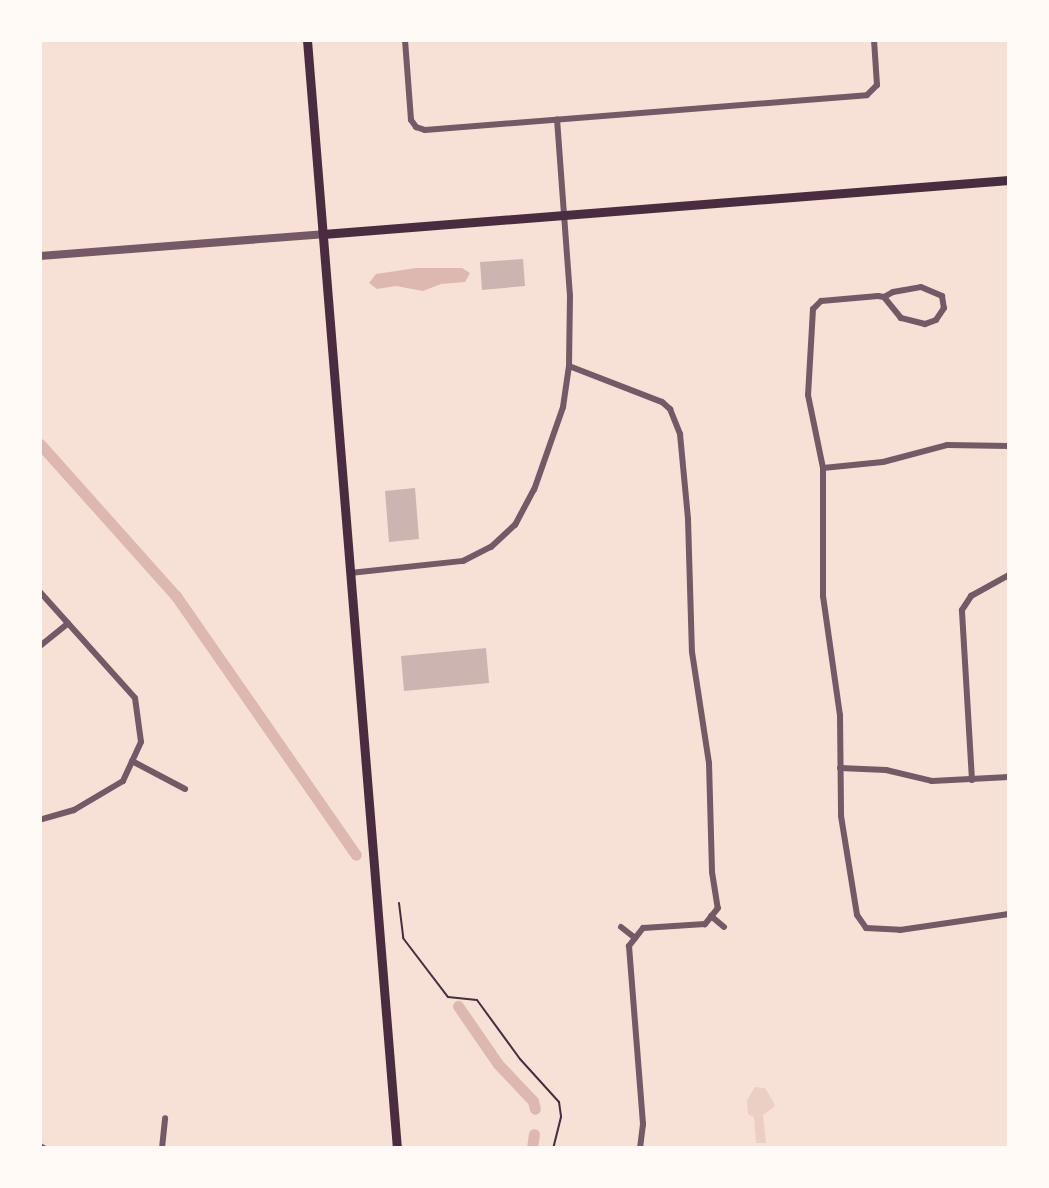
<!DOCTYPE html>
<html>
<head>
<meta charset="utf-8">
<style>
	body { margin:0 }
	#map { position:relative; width:1049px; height:1188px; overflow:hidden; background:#f7e1d7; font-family:Figtree,sans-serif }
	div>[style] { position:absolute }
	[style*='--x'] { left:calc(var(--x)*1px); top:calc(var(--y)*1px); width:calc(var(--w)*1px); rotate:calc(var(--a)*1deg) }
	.green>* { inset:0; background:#ebcfc5 }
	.water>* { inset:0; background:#dcb8b0 }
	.canal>* { height:11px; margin:-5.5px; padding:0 5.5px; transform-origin:5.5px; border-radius:5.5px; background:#dcb8b0 }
	.building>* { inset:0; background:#ccb4b1 }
	.path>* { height:2px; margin:-1px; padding:0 1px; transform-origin:1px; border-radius:1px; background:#4a2c40 }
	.minor>* { height:6px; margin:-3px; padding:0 3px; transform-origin:3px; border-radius:3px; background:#755966 }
	.tertiary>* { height:8px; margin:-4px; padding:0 4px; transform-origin:4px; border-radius:4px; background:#755966 }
	.secondary>* { height:9px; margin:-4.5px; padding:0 4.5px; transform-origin:4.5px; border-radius:4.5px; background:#4a2c40 }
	span { translate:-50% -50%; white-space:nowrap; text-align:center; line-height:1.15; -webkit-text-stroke:7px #fffaf5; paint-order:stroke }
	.frame { position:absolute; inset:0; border:42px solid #fffaf5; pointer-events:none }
</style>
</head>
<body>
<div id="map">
	<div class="green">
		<div style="clip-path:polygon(755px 1087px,765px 1088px,773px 1101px,775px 1106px,763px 1115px,766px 1143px,756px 1143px,754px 1117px,748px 1114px,747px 1100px)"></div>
	</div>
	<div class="water">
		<div style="clip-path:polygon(416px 268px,462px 268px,470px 273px,465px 282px,441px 284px,423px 291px,396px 286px,377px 289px,369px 283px,376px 274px)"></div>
	</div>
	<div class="canal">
		<div style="--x:40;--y:444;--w:204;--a:48.2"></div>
		<div style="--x:176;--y:596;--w:315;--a:55.2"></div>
		<div style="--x:458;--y:1006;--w:70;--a:55.4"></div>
		<div style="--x:498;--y:1064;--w:51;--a:46.6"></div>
		<div style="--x:533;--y:1101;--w:8;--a:76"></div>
		<div style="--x:532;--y:1148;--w:14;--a:-82"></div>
	</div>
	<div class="building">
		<div style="clip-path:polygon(523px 259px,525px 286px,482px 290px,480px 262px)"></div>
		<div style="clip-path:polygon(415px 488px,419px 539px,389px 542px,385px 491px)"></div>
		<div style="clip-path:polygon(486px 648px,489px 683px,404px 691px,401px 656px)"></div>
	</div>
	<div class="path">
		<div style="--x:399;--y:903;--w:35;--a:83"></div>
		<div style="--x:403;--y:938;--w:74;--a:52.7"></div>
		<div style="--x:448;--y:997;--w:29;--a:6"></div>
		<div style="--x:477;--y:1000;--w:73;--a:53.9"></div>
		<div style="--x:520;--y:1059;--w:58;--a:47.8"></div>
		<div style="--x:559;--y:1102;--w:15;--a:82"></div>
		<div style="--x:561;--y:1117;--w:32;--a:104"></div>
	</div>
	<div class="minor">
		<div style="--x:405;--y:40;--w:80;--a:85.7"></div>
		<div style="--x:411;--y:120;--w:9;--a:54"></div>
		<div style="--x:416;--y:127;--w:9;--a:18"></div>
		<div style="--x:425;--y:130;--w:443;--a:-4.5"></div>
		<div style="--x:867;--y:95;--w:14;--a:-45"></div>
		<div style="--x:877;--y:85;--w:45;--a:-93.8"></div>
		<div style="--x:884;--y:297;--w:10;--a:-29"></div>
		<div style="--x:893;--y:292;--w:28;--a:-10"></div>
		<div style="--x:921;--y:287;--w:23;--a:23"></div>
		<div style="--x:942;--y:296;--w:12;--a:81"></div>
		<div style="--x:944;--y:308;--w:14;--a:124"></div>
		<div style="--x:936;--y:320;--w:12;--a:160"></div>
		<div style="--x:925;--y:324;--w:25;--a:-166"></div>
		<div style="--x:901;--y:318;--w:27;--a:-129"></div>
		<div style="--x:884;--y:297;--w:6;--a:-171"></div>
		<div style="--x:878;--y:296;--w:57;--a:175"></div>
		<div style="--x:821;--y:301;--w:11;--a:135"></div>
		<div style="--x:813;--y:309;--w:86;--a:93.3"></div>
		<div style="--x:808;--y:395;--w:75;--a:78.4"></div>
		<div style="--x:823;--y:468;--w:128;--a:90"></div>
		<div style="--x:823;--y:596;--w:120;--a:81.9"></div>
		<div style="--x:840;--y:715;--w:101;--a:89.4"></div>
		<div style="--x:841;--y:816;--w:100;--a:80.8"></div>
		<div style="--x:857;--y:915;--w:16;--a:55"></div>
		<div style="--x:866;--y:928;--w:34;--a:3"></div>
		<div style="--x:900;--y:930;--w:110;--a:-8.4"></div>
		<div style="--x:569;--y:366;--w:100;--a:21.2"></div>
		<div style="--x:662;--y:402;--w:11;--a:41"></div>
		<div style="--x:670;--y:409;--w:27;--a:68"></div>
		<div style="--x:680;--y:434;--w:85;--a:84.6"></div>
		<div style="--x:688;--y:519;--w:133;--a:88.3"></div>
		<div style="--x:692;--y:652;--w:112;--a:81.3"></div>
		<div style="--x:709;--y:763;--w:109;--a:88.4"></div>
		<div style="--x:712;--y:872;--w:36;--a:81"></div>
		<div style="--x:718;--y:908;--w:21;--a:129"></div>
		<div style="--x:705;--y:924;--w:62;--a:176.3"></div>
		<div style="--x:643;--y:928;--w:23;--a:128"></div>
		<div style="--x:629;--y:946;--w:179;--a:85.5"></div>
		<div style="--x:643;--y:1124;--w:24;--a:97"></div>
		<div style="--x:823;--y:468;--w:60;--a:-5.7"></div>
		<div style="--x:883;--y:462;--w:66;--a:-14.9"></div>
		<div style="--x:947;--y:445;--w:62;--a:0.9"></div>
		<div style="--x:350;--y:573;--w:114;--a:-6.1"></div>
		<div style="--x:463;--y:561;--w:31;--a:-27"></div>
		<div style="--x:491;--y:547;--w:33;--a:-43"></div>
		<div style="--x:515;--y:525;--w:40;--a:-62"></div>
		<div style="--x:534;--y:490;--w:88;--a:-70.7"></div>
		<div style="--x:563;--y:407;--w:41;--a:-81.7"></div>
		<div style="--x:569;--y:366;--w:70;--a:-89.2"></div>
		<div style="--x:570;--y:296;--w:177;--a:-94.2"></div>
		<div style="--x:40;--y:592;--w:142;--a:48.1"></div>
		<div style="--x:135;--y:698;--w:44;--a:82.2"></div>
		<div style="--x:141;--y:742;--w:43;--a:114.8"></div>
		<div style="--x:123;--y:781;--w:57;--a:149.4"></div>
		<div style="--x:74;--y:810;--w:35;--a:164"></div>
		<div style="--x:40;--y:646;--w:36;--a:-39"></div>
		<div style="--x:132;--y:761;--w:60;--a:27.8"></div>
		<div style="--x:840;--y:768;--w:46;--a:2.5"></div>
		<div style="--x:886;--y:770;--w:47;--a:13.4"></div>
		<div style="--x:932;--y:781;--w:77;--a:-3"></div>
		<div style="--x:972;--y:780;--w:170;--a:-93.4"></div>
		<div style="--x:962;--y:610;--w:17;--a:-57"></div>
		<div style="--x:971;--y:596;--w:43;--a:-28.9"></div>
		<div style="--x:711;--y:916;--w:17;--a:40"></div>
		<div style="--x:621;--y:927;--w:18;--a:38"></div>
		<div style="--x:40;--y:1146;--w:4;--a:27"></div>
		<div style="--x:162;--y:1148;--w:30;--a:-84"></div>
	</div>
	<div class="tertiary">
		<div style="--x:40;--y:256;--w:284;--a:-4.4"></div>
	</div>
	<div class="secondary">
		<div style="--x:307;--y:40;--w:1112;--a:85.36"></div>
		<div style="--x:323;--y:234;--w:688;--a:-4.5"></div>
	</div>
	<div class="frame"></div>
</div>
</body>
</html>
